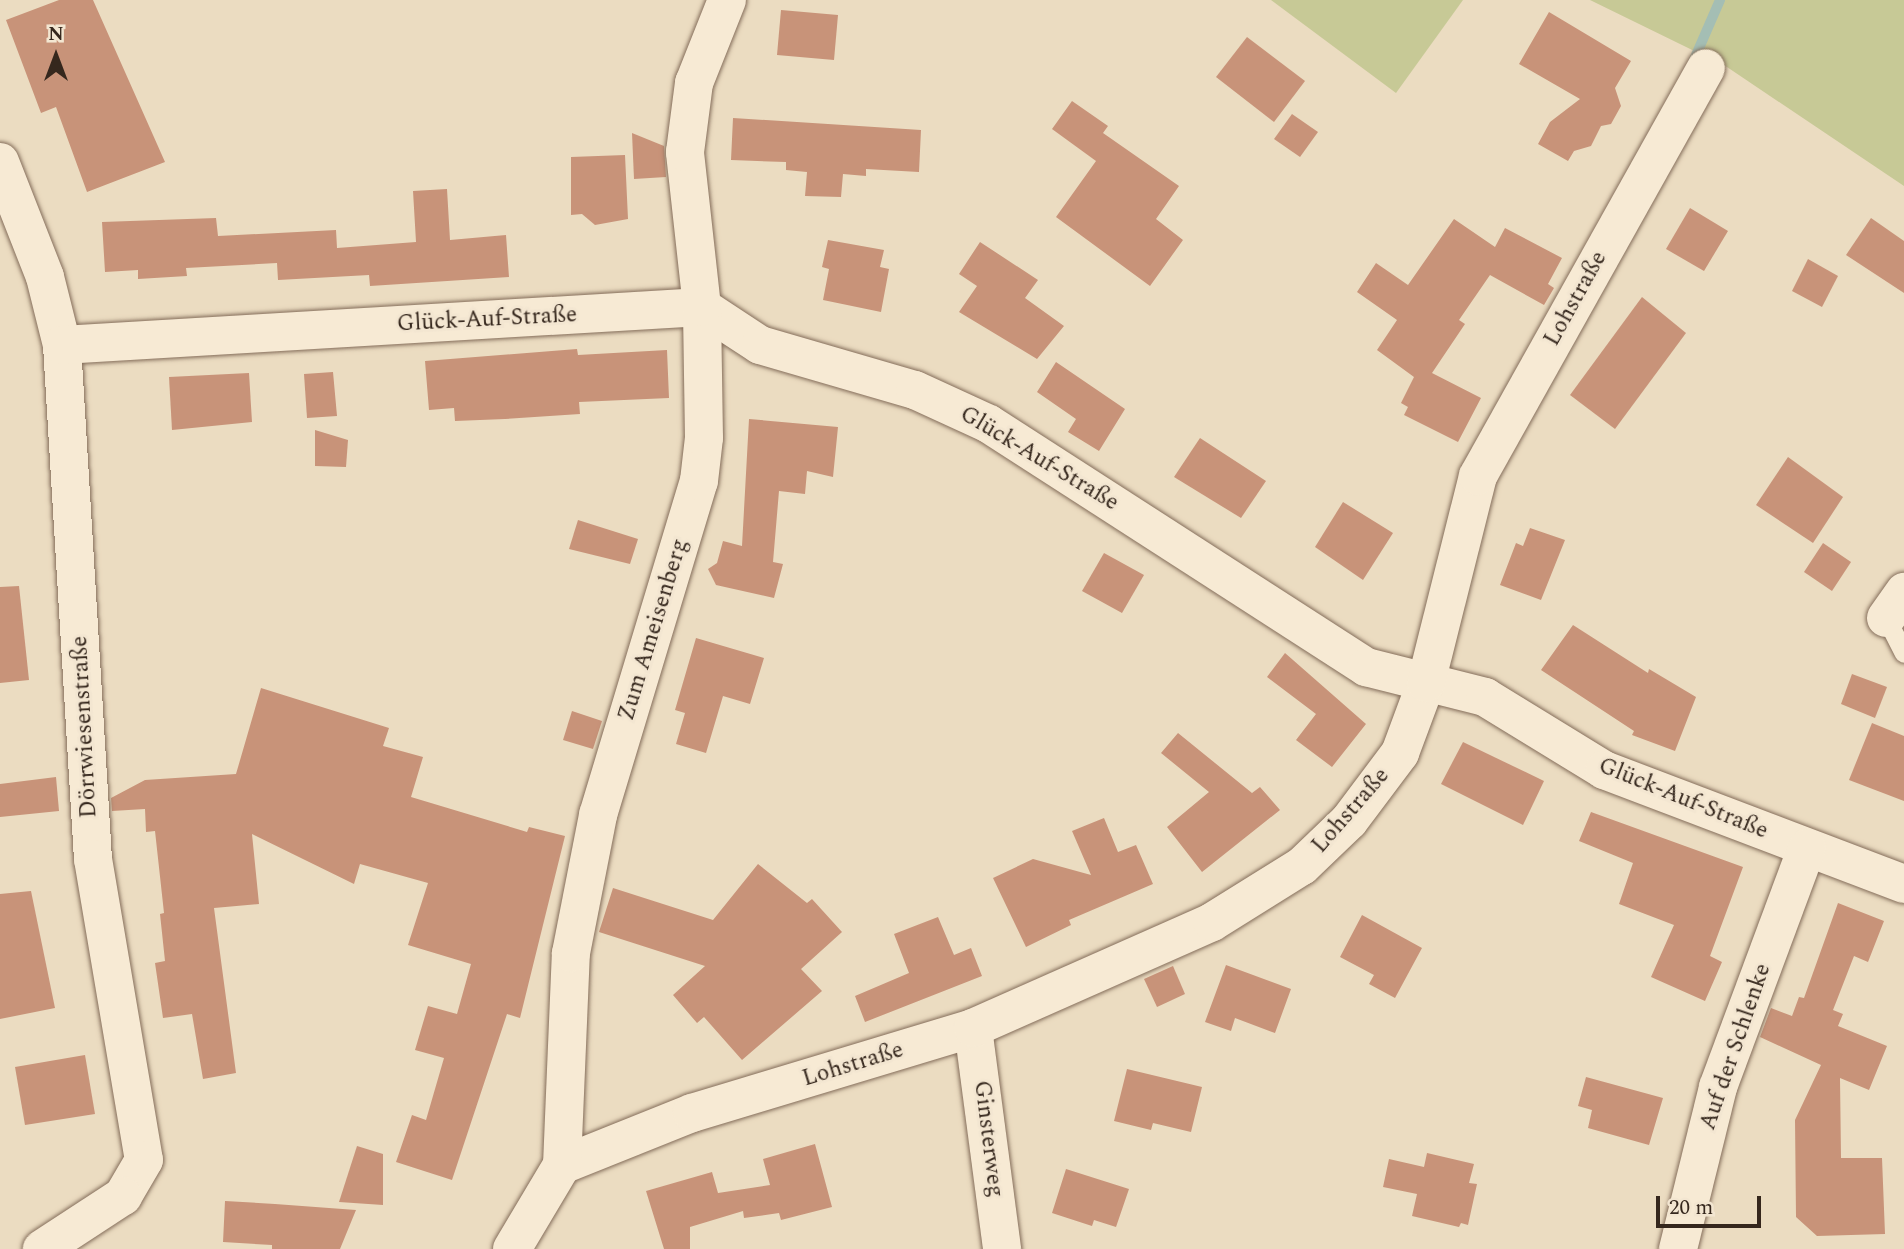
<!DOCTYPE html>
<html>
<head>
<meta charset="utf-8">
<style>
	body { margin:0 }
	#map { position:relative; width:1904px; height:1249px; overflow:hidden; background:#ebdcc1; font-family:Spectral,serif }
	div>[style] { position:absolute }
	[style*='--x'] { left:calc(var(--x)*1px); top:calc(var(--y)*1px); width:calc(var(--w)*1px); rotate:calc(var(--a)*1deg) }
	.green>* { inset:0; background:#c7c996 }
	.stream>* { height:10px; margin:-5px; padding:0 5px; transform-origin:5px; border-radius:5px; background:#a4beb4 }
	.building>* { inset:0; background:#c89379 }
	.roads { filter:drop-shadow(0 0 2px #846d5a) drop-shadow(0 0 2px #846d5a) }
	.service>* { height:19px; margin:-9.5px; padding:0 9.5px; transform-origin:9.5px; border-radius:9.5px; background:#f7ead4 }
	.minor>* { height:38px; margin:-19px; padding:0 19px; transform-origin:19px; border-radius:19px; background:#f7ead4 }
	span { translate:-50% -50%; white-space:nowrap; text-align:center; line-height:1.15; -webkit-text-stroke:6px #f3e6d1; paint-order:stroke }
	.street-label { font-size:23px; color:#35271d }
	.north { position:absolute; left:21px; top:21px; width:70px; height:70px; -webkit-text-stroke:5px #f3e6d1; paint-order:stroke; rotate:0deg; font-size:19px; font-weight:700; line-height:28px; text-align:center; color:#35271d }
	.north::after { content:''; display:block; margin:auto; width:24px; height:32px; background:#35271d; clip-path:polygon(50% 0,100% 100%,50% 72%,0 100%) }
	.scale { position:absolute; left:1656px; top:1196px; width:105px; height:32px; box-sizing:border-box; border:4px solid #35271d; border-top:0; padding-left:9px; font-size:21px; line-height:24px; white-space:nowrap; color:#35271d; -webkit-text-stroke:5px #f3e6d1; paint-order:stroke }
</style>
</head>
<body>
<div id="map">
	<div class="green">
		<div style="clip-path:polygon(1271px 0,1463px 0,1396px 93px)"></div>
		<div style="clip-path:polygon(1590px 0,1904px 0,1904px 186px,1727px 67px)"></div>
	</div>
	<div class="stream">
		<div style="--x:1693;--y:62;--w:68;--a:-66.5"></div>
	</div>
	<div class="building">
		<div style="clip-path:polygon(59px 0,93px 0,165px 162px,87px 192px,56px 107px,41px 113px,6px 20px)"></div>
		<div style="clip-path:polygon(781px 10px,838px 15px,834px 60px,777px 55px)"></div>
		<div style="clip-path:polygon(1549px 12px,1631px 61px,1615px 88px,1621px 106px,1611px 124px,1601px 126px,1591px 146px,1574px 151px,1568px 161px,1538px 144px,1550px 122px,1580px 99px,1519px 64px)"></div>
		<div style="clip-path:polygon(1247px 37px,1305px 81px,1274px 122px,1216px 77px)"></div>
		<div style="clip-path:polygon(1072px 101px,1108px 126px,1103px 133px,1179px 186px,1156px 219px,1183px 240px,1150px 286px,1056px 217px,1096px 161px,1052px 129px)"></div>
		<div style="clip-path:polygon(1292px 114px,1318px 132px,1300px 157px,1274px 139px)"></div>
		<div style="clip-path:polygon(733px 118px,921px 130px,919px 172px,866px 169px,866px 176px,843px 174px,841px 197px,805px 196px,807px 172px,786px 170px,786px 162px,731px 160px)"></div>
		<div style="clip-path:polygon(632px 133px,664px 146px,666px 177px,634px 179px)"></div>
		<div style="clip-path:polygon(625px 155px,628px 219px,595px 225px,582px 214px,571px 215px,571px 157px)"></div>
		<div style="clip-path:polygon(447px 189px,450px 240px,506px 235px,509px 277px,370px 286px,369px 275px,278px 280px,277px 263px,186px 268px,187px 276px,138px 279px,138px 270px,105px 272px,102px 222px,216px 218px,218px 236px,336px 230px,337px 248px,416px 242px,413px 191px)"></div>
		<div style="clip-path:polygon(1690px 208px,1728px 231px,1704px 271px,1666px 249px)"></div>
		<div style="clip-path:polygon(1871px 218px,1904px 241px,1904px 293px,1846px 255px)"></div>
		<div style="clip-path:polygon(1454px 219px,1495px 247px,1505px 228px,1562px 258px,1548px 284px,1554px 288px,1544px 305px,1490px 275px,1459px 320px,1465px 324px,1432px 373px,1481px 398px,1458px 442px,1404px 415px,1408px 407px,1401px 403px,1414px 377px,1377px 350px,1397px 320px,1357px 292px,1376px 263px,1408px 285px)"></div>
		<div style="clip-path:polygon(828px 240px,884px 250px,880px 267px,889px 269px,881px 312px,823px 300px,829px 269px,822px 267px)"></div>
		<div style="clip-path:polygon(980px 242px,1038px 280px,1025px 298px,1064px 326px,1037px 359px,959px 312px,977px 286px,959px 274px)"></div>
		<div style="clip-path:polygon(1808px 259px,1838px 276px,1822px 307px,1792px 291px)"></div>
		<div style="clip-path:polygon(1642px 297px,1686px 333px,1615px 429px,1570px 395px)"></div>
		<div style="clip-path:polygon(577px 349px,578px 355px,667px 350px,669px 398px,579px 402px,580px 414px,505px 419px,455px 421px,454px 408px,429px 410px,425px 361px)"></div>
		<div style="clip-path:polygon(1056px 362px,1125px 409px,1099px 451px,1068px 432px,1076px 419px,1037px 392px)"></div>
		<div style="clip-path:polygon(333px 372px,337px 416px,307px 418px,304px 374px)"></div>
		<div style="clip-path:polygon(249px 373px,252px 422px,172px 430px,169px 377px)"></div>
		<div style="clip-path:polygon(749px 419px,838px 427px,833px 477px,807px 471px,805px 494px,779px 491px,773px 562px,783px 564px,774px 598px,716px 585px,708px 569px,717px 563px,723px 541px,742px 546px)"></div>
		<div style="clip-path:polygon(315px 430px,348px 440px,346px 467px,315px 466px)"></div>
		<div style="clip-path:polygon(1200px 438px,1266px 481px,1241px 518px,1174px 477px)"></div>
		<div style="clip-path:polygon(1788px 457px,1843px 497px,1813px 543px,1756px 505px)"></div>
		<div style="clip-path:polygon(1343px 502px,1393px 533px,1363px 580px,1315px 547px)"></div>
		<div style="clip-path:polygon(578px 520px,638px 539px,630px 564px,569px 549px)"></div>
		<div style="clip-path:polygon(1530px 528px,1565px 540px,1541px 600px,1500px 585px,1516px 543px,1523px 546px)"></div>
		<div style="clip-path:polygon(1823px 543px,1851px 562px,1832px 591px,1804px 572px)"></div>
		<div style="clip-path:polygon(1104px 553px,1144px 575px,1122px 613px,1082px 591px)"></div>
		<div style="clip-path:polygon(19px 586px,29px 680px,0 683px,0 587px)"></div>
		<div style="clip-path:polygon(1573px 625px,1648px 673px,1649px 669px,1696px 697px,1675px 751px,1632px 735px,1634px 731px,1541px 670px)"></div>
		<div style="clip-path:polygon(696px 638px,764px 658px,750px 704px,723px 696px,706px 753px,676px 744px,685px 713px,675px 710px)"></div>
		<div style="clip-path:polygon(1285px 653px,1366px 724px,1332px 767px,1296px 740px,1316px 714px,1267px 677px)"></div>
		<div style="clip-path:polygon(1852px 674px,1887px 687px,1875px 718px,1841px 704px)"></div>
		<div style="clip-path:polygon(261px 688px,389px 728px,383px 746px,423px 757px,411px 797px,527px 832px,529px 827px,565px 836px,520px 1018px,507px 1014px,452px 1180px,396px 1162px,412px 1115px,426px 1120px,444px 1058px,415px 1050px,428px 1006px,457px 1014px,471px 964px,408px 945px,428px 883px,360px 864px,354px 884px,252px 834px,259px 904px,214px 908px,236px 1073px,203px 1079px,192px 1014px,163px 1018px,155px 963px,165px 961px,160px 914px,164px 913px,155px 831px,146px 832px,145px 809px,112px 811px,111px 798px,145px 780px,236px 774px)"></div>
		<div style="clip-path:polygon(572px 711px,602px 721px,593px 749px,563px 740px)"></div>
		<div style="clip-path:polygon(1872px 723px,1904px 736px,1904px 801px,1849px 780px)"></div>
		<div style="clip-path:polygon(1178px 733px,1252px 793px,1260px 787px,1280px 810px,1202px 872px,1167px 827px,1209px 792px,1161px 753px)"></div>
		<div style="clip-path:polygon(1463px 742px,1544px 781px,1523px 825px,1441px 784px)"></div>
		<div style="clip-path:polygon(56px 777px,59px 811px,0 817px,0 784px)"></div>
		<div style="clip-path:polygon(1591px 812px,1743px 867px,1710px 956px,1722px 962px,1705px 1001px,1651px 977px,1674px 925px,1619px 904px,1633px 863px,1579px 841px)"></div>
		<div style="clip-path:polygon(1104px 818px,1118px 852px,1136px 845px,1153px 884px,1069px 920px,1071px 925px,1026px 947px,993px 878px,1033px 859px,1091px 875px,1072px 831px)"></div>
		<div style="clip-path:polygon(758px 864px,807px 903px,812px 899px,842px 932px,801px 969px,822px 991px,742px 1060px,704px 1017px,697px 1023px,673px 995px,705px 966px,599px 932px,613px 888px,713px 920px)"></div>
		<div style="clip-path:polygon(31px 891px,55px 1008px,0 1019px,0 894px)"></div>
		<div style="clip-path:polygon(1838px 903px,1884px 921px,1868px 962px,1854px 956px,1833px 1010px,1843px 1014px,1838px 1026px,1887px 1046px,1869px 1090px,1840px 1078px,1841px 1158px,1882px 1158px,1885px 1234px,1817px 1236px,1796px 1217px,1795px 1120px,1821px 1065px,1760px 1037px,1771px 1008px,1792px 1016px,1799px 997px,1804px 998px)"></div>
		<div style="clip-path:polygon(1362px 915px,1422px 948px,1395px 998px,1369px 984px,1374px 975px,1340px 957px)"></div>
		<div style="clip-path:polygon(938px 917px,954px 955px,971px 948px,982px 976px,865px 1022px,855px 996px,909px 973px,894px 934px)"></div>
		<div style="clip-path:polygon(1226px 965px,1291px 989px,1275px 1033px,1235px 1018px,1231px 1031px,1205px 1022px)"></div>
		<div style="clip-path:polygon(1173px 966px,1185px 994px,1157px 1007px,1144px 979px)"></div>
		<div style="clip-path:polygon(85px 1055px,95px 1114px,25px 1125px,15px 1067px)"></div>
		<div style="clip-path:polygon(1127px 1069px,1202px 1087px,1191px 1132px,1153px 1123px,1151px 1130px,1114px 1121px)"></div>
		<div style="clip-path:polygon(1586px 1077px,1663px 1098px,1649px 1145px,1588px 1128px,1592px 1110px,1578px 1106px)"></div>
		<div style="clip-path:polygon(815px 1144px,832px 1207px,781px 1220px,779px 1213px,744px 1218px,743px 1211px,690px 1227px,690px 1249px,664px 1249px,646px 1191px,712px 1172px,718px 1193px,770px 1185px,763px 1159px)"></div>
		<div style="clip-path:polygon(357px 1146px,383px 1154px,383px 1205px,339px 1202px)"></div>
		<div style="clip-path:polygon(1427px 1153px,1474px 1164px,1469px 1183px,1477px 1184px,1468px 1225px,1461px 1223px,1459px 1227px,1412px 1216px,1417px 1194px,1383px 1187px,1389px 1159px,1424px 1167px)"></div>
		<div style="clip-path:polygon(1066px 1169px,1129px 1189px,1116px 1227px,1094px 1220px,1092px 1226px,1052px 1213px)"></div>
		<div style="clip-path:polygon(225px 1201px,275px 1204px,356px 1210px,340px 1249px,272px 1249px,272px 1245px,223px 1242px)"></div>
	</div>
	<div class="roads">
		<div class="service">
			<div style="--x:1886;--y:618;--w:39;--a:63"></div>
		</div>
		<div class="minor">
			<div style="--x:0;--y:162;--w:123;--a:68.6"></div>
			<div style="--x:45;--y:277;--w:70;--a:76"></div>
			<div style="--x:62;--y:345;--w:515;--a:86.55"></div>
			<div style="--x:93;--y:859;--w:305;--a:80.4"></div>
			<div style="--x:144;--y:1160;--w:42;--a:120.3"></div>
			<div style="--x:123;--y:1196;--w:97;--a:146.8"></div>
			<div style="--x:62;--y:345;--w:641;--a:-3.4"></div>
			<div style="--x:702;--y:307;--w:69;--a:33.2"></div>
			<div style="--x:760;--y:345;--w:161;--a:16.2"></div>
			<div style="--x:915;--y:390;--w:81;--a:24.7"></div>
			<div style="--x:989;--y:424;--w:449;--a:32.8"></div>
			<div style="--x:1366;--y:667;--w:123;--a:14.1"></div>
			<div style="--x:1485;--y:697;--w:140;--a:31.5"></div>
			<div style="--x:1604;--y:770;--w:321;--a:20.8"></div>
			<div style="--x:1886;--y:618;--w:32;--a:-55"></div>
			<div style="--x:973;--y:1028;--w:223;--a:82.5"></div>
			<div style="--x:562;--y:1165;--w:140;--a:-21.8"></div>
			<div style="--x:692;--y:1113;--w:294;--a:-16.8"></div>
			<div style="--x:973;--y:1028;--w:261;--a:-23.9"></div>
			<div style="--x:1212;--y:922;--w:106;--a:-31.9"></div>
			<div style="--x:1302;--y:866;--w:65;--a:-43.8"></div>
			<div style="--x:1349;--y:821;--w:85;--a:-53.1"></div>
			<div style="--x:1400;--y:753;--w:75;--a:-69.6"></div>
			<div style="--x:1426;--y:683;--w:213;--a:-75.9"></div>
			<div style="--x:1478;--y:476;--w:467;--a:-60.8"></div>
			<div style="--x:512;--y:1249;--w:98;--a:-59.2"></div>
			<div style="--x:562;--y:1165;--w:212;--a:-87.6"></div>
			<div style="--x:571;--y:953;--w:141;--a:-78.9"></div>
			<div style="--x:598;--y:815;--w:349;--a:-73.2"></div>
			<div style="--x:699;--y:481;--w:43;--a:-83.4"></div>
			<div style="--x:704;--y:438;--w:131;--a:-90.9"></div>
			<div style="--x:702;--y:307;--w:156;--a:-96.3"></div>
			<div style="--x:685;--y:152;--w:70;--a:-82.6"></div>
			<div style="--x:694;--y:83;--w:89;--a:-68.3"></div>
			<div style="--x:1678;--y:1249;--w:167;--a:-76.1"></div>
			<div style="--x:1718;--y:1087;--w:255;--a:-69.6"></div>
		</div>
	</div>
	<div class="street-label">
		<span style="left:1576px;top:299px;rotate:-61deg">Lohstraße</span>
		<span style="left:487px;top:320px;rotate:-3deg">Glück-Auf-Straße</span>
		<span style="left:1039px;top:459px;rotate:31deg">Glück-Auf-Straße</span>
		<span style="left:654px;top:630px;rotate:-73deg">Zum Ameisenberg</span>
		<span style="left:85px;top:727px;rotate:-93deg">Dörrwiesenstraße</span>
		<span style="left:1683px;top:799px;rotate:22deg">Glück-Auf-Straße</span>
		<span style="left:1351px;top:811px;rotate:-49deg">Lohstraße</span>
		<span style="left:1736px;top:1047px;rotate:-71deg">Auf der Schlenke</span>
		<span style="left:853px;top:1065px;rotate:-17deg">Lohstraße</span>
		<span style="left:988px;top:1139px;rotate:83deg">Ginsterweg</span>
	</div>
	<div class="north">N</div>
	<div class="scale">20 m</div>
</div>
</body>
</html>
